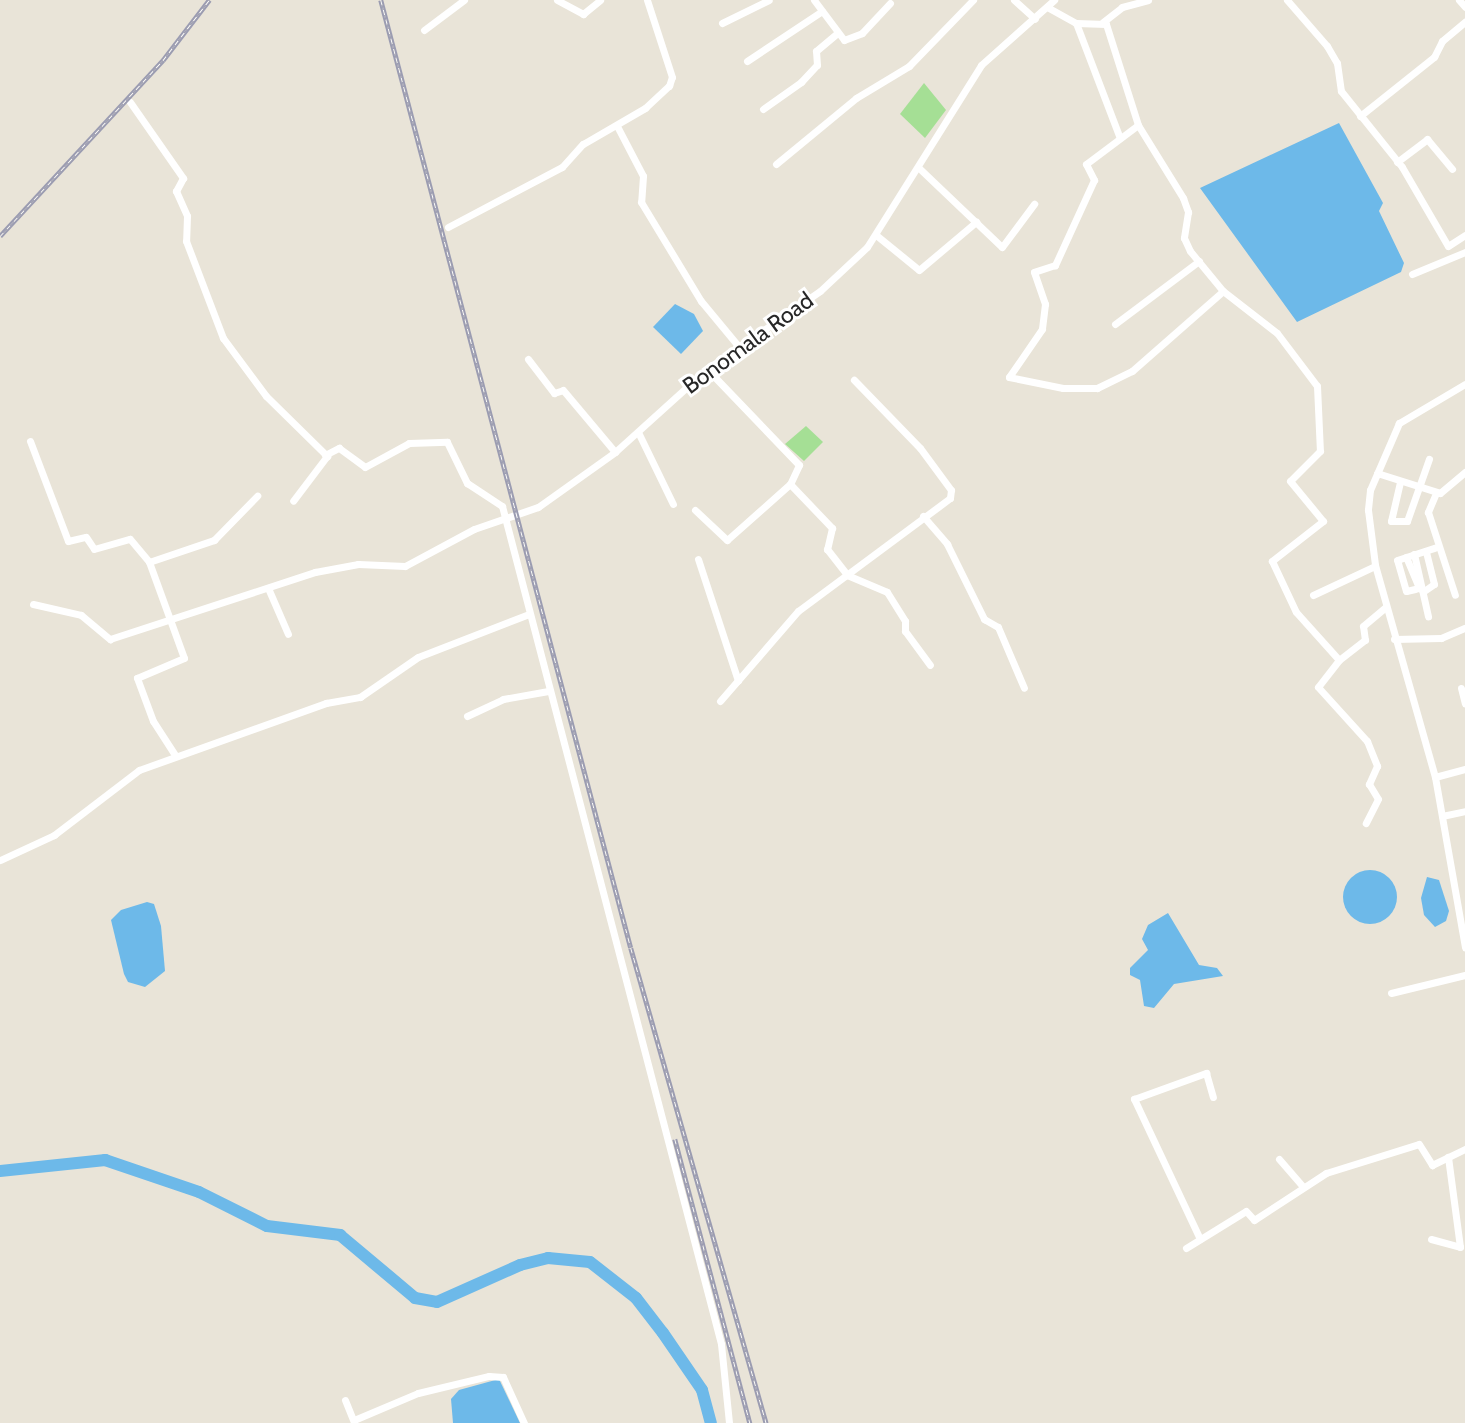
<!DOCTYPE html>
<html>
<head>
<meta charset="utf-8">
<style>
	body { margin:0 }
	#map { position:relative; width:1465px; height:1423px; overflow:hidden; background:#e9e4d8; font-family:Cabin,sans-serif }
	div>[style] { position:absolute }
	[style*='--x'] { left:calc(var(--x)*1px); top:calc(var(--y)*1px); width:calc(var(--w)*1px); rotate:calc(var(--a)*1deg) }
	.green>* { inset:0; background:#a5df95 }
	.water>* { inset:0; background:#6db9e9 }
	.round { border-radius:50% }
	.river>* { height:12px; margin:-6px; padding:0 6px; transform-origin:6px; border-radius:6px; background:#6db9e9 }
	.minor>* { height:7px; margin:-3.5px; padding:0 3.5px; transform-origin:3.5px; border-radius:3.5px; background:#fff }
	.rail>* { height:4.5px; margin-top:-2.25px; transform-origin:0; background:repeating-linear-gradient(90deg,#fff 0 5px,#9b9cb1 0 10px); box-sizing:border-box; border-block:2px solid #9b9cb1 }
	span { translate:-50% -50%; white-space:nowrap; text-align:center; line-height:1.15; -webkit-text-stroke:6px #fff; paint-order:stroke }
	.street-label { font-size:23px; color:#272727 }
</style>
</head>
<body>
<div id="map">
	<div class="green">
		<div style="clip-path:polygon(924px 83px,946px 110px,925px 138px,900px 114px)"></div>
		<div style="clip-path:polygon(806px 426px,823px 442px,804px 461px,785px 444px)"></div>
	</div>
	<div class="water">
		<div style="clip-path:polygon(1339px 123px,1383px 203px,1379px 211px,1404px 263px,1401px 272px,1297px 322px,1200px 188px)"></div>
		<div style="clip-path:polygon(675px 304px,694px 314px,703px 331px,681px 354px,653px 327px)"></div>
		<div class="round" style="left:1343px;top:870px;width:54px;height:54px"></div>
		<div style="clip-path:polygon(1427px 877px,1439px 880px,1449px 911px,1446px 921px,1435px 927px,1424px 915px,1421px 898px)"></div>
		<div style="clip-path:polygon(147px 902px,154px 904px,161px 926px,165px 971px,145px 987px,128px 982px,124px 974px,111px 920px,121px 910px)"></div>
		<div style="clip-path:polygon(1168px 913px,1199px 965px,1217px 968px,1223px 976px,1174px 984px,1154px 1008px,1144px 1006px,1140px 980px,1130px 975px,1130px 968px,1148px 950px,1142px 939px,1148px 925px)"></div>
		<div style="clip-path:polygon(499px 1379px,520px 1423px,453px 1423px,451px 1399px,459px 1390px)"></div>
	</div>
	<div class="river">
		<div style="--x:0;--y:1171;--w:106;--a:-6"></div>
		<div style="--x:105;--y:1160;--w:99;--a:18.8"></div>
		<div style="--x:199;--y:1192;--w:76;--a:26.6"></div>
		<div style="--x:267;--y:1226;--w:74;--a:7"></div>
		<div style="--x:340;--y:1235;--w:98;--a:40"></div>
		<div style="--x:415;--y:1298;--w:22;--a:10"></div>
		<div style="--x:437;--y:1302;--w:91;--a:-24"></div>
		<div style="--x:520;--y:1265;--w:29;--a:-14"></div>
		<div style="--x:548;--y:1258;--w:42;--a:5.4"></div>
		<div style="--x:590;--y:1262;--w:58;--a:38"></div>
		<div style="--x:636;--y:1298;--w:44;--a:52.4"></div>
		<div style="--x:663;--y:1333;--w:69;--a:55.6"></div>
		<div style="--x:702;--y:1390;--w:34;--a:75"></div>
	</div>
	<div class="minor">
		<div style="--x:557;--y:0;--w:30;--a:28"></div>
		<div style="--x:583;--y:14;--w:22;--a:-39"></div>
		<div style="--x:814;--y:0;--w:50;--a:53.1"></div>
		<div style="--x:844;--y:40;--w:19;--a:-21"></div>
		<div style="--x:862;--y:33;--w:41;--a:-47"></div>
		<div style="--x:1014;--y:0;--w:28;--a:42"></div>
		<div style="--x:1287;--y:0;--w:61;--a:49"></div>
		<div style="--x:1327;--y:46;--w:20;--a:60"></div>
		<div style="--x:1337;--y:63;--w:28;--a:82"></div>
		<div style="--x:1341;--y:91;--w:97;--a:51.2"></div>
		<div style="--x:1402;--y:167;--w:91;--a:59.8"></div>
		<div style="--x:1448;--y:246;--w:20;--a:-33"></div>
		<div style="--x:1459;--y:0;--w:9;--a:49"></div>
		<div style="--x:1047;--y:7;--w:33;--a:29"></div>
		<div style="--x:1076;--y:23;--w:30;--a:2"></div>
		<div style="--x:1106;--y:24;--w:106;--a:72.4"></div>
		<div style="--x:1138;--y:125;--w:86;--a:58.3"></div>
		<div style="--x:1183;--y:198;--w:15;--a:70"></div>
		<div style="--x:1188;--y:212;--w:26;--a:99"></div>
		<div style="--x:1184;--y:238;--w:14;--a:65"></div>
		<div style="--x:1190;--y:251;--w:52;--a:50.5"></div>
		<div style="--x:1223;--y:291;--w:68;--a:37.9"></div>
		<div style="--x:1277;--y:333;--w:66;--a:53"></div>
		<div style="--x:1317;--y:386;--w:65;--a:87.4"></div>
		<div style="--x:1320;--y:451;--w:42;--a:135"></div>
		<div style="--x:1290;--y:481;--w:52;--a:50.5"></div>
		<div style="--x:1323;--y:521;--w:65;--a:141.9"></div>
		<div style="--x:1272;--y:561;--w:56;--a:64.8"></div>
		<div style="--x:1296;--y:612;--w:64;--a:48.1"></div>
		<div style="--x:1339;--y:660;--w:34;--a:128"></div>
		<div style="--x:1318;--y:687;--w:73;--a:47.8"></div>
		<div style="--x:1367;--y:741;--w:27;--a:68"></div>
		<div style="--x:1377;--y:766;--w:20;--a:114"></div>
		<div style="--x:1369;--y:784;--w:17;--a:59"></div>
		<div style="--x:1378;--y:799;--w:27;--a:117"></div>
		<div style="--x:1103;--y:22;--w:24;--a:-38"></div>
		<div style="--x:1122;--y:7;--w:27;--a:-15"></div>
		<div style="--x:722;--y:23;--w:52;--a:-26.1"></div>
		<div style="--x:1076;--y:23;--w:123;--a:69.1"></div>
		<div style="--x:424;--y:30;--w:50;--a:-36.9"></div>
		<div style="--x:747;--y:61;--w:90;--a:-33.7"></div>
		<div style="--x:130;--y:102;--w:93;--a:55.1"></div>
		<div style="--x:183;--y:178;--w:15;--a:118"></div>
		<div style="--x:176;--y:191;--w:27;--a:66"></div>
		<div style="--x:187;--y:216;--w:25;--a:92"></div>
		<div style="--x:186;--y:241;--w:104;--a:69.1"></div>
		<div style="--x:223;--y:338;--w:72;--a:53.4"></div>
		<div style="--x:266;--y:396;--w:86;--a:44.5"></div>
		<div style="--x:327;--y:456;--w:56;--a:127.1"></div>
		<div style="--x:763;--y:109;--w:47;--a:-35.4"></div>
		<div style="--x:801;--y:82;--w:23;--a:-47"></div>
		<div style="--x:817;--y:65;--w:14;--a:-94"></div>
		<div style="--x:816;--y:51;--w:26;--a:-40"></div>
		<div style="--x:1360;--y:116;--w:95;--a:-38.6"></div>
		<div style="--x:1434;--y:57;--w:18;--a:-63"></div>
		<div style="--x:1442;--y:41;--w:30;--a:-40"></div>
		<div style="--x:1138;--y:125;--w:65;--a:143.1"></div>
		<div style="--x:1086;--y:164;--w:18;--a:63"></div>
		<div style="--x:1094;--y:180;--w:94;--a:114.6"></div>
		<div style="--x:1055;--y:265;--w:22;--a:162"></div>
		<div style="--x:1034;--y:272;--w:34;--a:71"></div>
		<div style="--x:1045;--y:304;--w:25;--a:97"></div>
		<div style="--x:1042;--y:329;--w:58;--a:124.5"></div>
		<div style="--x:1009;--y:377;--w:55;--a:11.5"></div>
		<div style="--x:1063;--y:388;--w:34;--a:0"></div>
		<div style="--x:1097;--y:388;--w:39;--a:-26"></div>
		<div style="--x:1132;--y:371;--w:121;--a:-41.3"></div>
		<div style="--x:617;--y:126;--w:56;--a:62.5"></div>
		<div style="--x:643;--y:176;--w:26;--a:94"></div>
		<div style="--x:641;--y:202;--w:116;--a:58.8"></div>
		<div style="--x:701;--y:301;--w:61;--a:50.3"></div>
		<div style="--x:1397;--y:162;--w:38;--a:-37"></div>
		<div style="--x:1427;--y:139;--w:39;--a:50"></div>
		<div style="--x:776;--y:164;--w:104;--a:-39.5"></div>
		<div style="--x:856;--y:98;--w:62;--a:-31.1"></div>
		<div style="--x:909;--y:66;--w:92;--a:-45.9"></div>
		<div style="--x:920;--y:169;--w:113;--a:43.6"></div>
		<div style="--x:1002;--y:247;--w:54;--a:-53.3"></div>
		<div style="--x:448;--y:227;--w:129;--a:-27.8"></div>
		<div style="--x:562;--y:167;--w:31;--a:-48"></div>
		<div style="--x:583;--y:144;--w:72;--a:-30.1"></div>
		<div style="--x:645;--y:108;--w:33;--a:-43"></div>
		<div style="--x:669;--y:86;--w:9;--a:-72"></div>
		<div style="--x:672;--y:77;--w:81;--a:-108"></div>
		<div style="--x:876;--y:235;--w:55;--a:39.1"></div>
		<div style="--x:919;--y:270;--w:75;--a:-40.1"></div>
		<div style="--x:1412;--y:274;--w:57;--a:-22.5"></div>
		<div style="--x:1115;--y:324;--w:105;--a:-36.9"></div>
		<div style="--x:528;--y:359;--w:43;--a:52.6"></div>
		<div style="--x:554;--y:393;--w:9;--a:-18"></div>
		<div style="--x:563;--y:390;--w:81;--a:50"></div>
		<div style="--x:707;--y:369;--w:133;--a:46.2"></div>
		<div style="--x:799;--y:465;--w:21;--a:115"></div>
		<div style="--x:790;--y:484;--w:61;--a:46.3"></div>
		<div style="--x:832;--y:528;--w:22;--a:103"></div>
		<div style="--x:827;--y:549;--w:33;--a:52"></div>
		<div style="--x:847;--y:575;--w:43;--a:23"></div>
		<div style="--x:887;--y:592;--w:34;--a:58"></div>
		<div style="--x:905;--y:621;--w:10;--a:90"></div>
		<div style="--x:905;--y:631;--w:42;--a:53.7"></div>
		<div style="--x:1465;--y:384;--w:77;--a:149.4"></div>
		<div style="--x:1399;--y:423;--w:73;--a:113.4"></div>
		<div style="--x:1370;--y:490;--w:20;--a:96"></div>
		<div style="--x:1368;--y:510;--w:55;--a:82.7"></div>
		<div style="--x:1375;--y:565;--w:220;--a:74.2"></div>
		<div style="--x:1435;--y:777;--w:173;--a:80"></div>
		<div style="--x:638;--y:432;--w:80;--a:64.1"></div>
		<div style="--x:30;--y:441;--w:107;--a:69.2"></div>
		<div style="--x:68;--y:541;--w:18;--a:-13"></div>
		<div style="--x:86;--y:537;--w:14;--a:56"></div>
		<div style="--x:94;--y:549;--w:37;--a:-16"></div>
		<div style="--x:130;--y:539;--w:30;--a:50"></div>
		<div style="--x:325;--y:455;--w:16;--a:-27"></div>
		<div style="--x:339;--y:448;--w:32;--a:36"></div>
		<div style="--x:365;--y:467;--w:50;--a:-28.6"></div>
		<div style="--x:409;--y:443;--w:38;--a:-2"></div>
		<div style="--x:447;--y:442;--w:46;--a:64"></div>
		<div style="--x:467;--y:483;--w:42;--a:33.3"></div>
		<div style="--x:502;--y:506;--w:866;--a:75.35"></div>
		<div style="--x:721;--y:1344;--w:79;--a:84.2"></div>
		<div style="--x:1377;--y:473;--w:66;--a:17.6"></div>
		<div style="--x:1440;--y:493;--w:33;--a:-40"></div>
		<div style="--x:1400;--y:482;--w:40;--a:103"></div>
		<div style="--x:1391;--y:521;--w:16;--a:0"></div>
		<div style="--x:1407;--y:521;--w:66;--a:-70.5"></div>
		<div style="--x:1436;--y:493;--w:21;--a:113"></div>
		<div style="--x:1428;--y:512;--w:87;--a:72"></div>
		<div style="--x:695;--y:510;--w:44;--a:43.2"></div>
		<div style="--x:727;--y:540;--w:84;--a:-41.6"></div>
		<div style="--x:923;--y:516;--w:37;--a:49"></div>
		<div style="--x:947;--y:544;--w:84;--a:63.7"></div>
		<div style="--x:984;--y:619;--w:16;--a:30"></div>
		<div style="--x:998;--y:627;--w:66;--a:66.9"></div>
		<div style="--x:1414;--y:554;--w:64;--a:77.3"></div>
		<div style="--x:1406;--y:557;--w:34;--a:67"></div>
		<div style="--x:698;--y:559;--w:128;--a:71.8"></div>
		<div style="--x:268;--y:588;--w:50;--a:66.5"></div>
		<div style="--x:1415;--y:589;--w:9;--a:167"></div>
		<div style="--x:1406;--y:591;--w:32;--a:-106"></div>
		<div style="--x:1397;--y:560;--w:40;--a:-18"></div>
		<div style="--x:1424;--y:591;--w:12;--a:-35"></div>
		<div style="--x:1434;--y:584;--w:34;--a:-104"></div>
		<div style="--x:1313;--y:595;--w:68;--a:-25.1"></div>
		<div style="--x:33;--y:604;--w:49;--a:12.9"></div>
		<div style="--x:81;--y:615;--w:38;--a:40"></div>
		<div style="--x:110;--y:639;--w:216;--a:-18.1"></div>
		<div style="--x:315;--y:572;--w:44;--a:-10.5"></div>
		<div style="--x:358;--y:564;--w:47;--a:2.4"></div>
		<div style="--x:405;--y:566;--w:78;--a:-28.2"></div>
		<div style="--x:474;--y:529;--w:68;--a:-19"></div>
		<div style="--x:538;--y:507;--w:95;--a:-35.5"></div>
		<div style="--x:615;--y:452;--w:124;--a:-42.1"></div>
		<div style="--x:707;--y:369;--w:137;--a:-34.6"></div>
		<div style="--x:820;--y:291;--w:64;--a:-43.1"></div>
		<div style="--x:867;--y:247;--w:215;--a:-57.9"></div>
		<div style="--x:981;--y:65;--w:98;--a:-41.7"></div>
		<div style="--x:1394;--y:639;--w:47;--a:-1.2"></div>
		<div style="--x:1441;--y:638;--w:26;--a:-23"></div>
		<div style="--x:1339;--y:660;--w:33;--a:-38"></div>
		<div style="--x:1365;--y:640;--w:14;--a:-98"></div>
		<div style="--x:1363;--y:626;--w:30;--a:-40"></div>
		<div style="--x:1461;--y:688;--w:16;--a:76"></div>
		<div style="--x:720;--y:701;--w:119;--a:-49.1"></div>
		<div style="--x:798;--y:611;--w:189;--a:-36.6"></div>
		<div style="--x:950;--y:498;--w:8;--a:-83"></div>
		<div style="--x:951;--y:490;--w:52;--a:-126.4"></div>
		<div style="--x:920;--y:448;--w:95;--a:-134.1"></div>
		<div style="--x:467;--y:716;--w:40;--a:-25"></div>
		<div style="--x:503;--y:699;--w:46;--a:-10.1"></div>
		<div style="--x:175;--y:755;--w:40;--a:-122.9"></div>
		<div style="--x:153;--y:721;--w:46;--a:-110.4"></div>
		<div style="--x:137;--y:678;--w:51;--a:-23.1"></div>
		<div style="--x:184;--y:658;--w:102;--a:-110"></div>
		<div style="--x:149;--y:562;--w:69;--a:-18.7"></div>
		<div style="--x:214;--y:540;--w:62;--a:-45.7"></div>
		<div style="--x:1435;--y:777;--w:31;--a:-15"></div>
		<div style="--x:1442;--y:816;--w:24;--a:-12"></div>
		<div style="--x:0;--y:860;--w:60;--a:-24.8"></div>
		<div style="--x:54;--y:835;--w:107;--a:-37.4"></div>
		<div style="--x:139;--y:770;--w:199;--a:-19.7"></div>
		<div style="--x:326;--y:703;--w:35;--a:-10"></div>
		<div style="--x:360;--y:697;--w:70;--a:-34.6"></div>
		<div style="--x:418;--y:657;--w:119;--a:-21.2"></div>
		<div style="--x:1391;--y:993;--w:76;--a:-13.7"></div>
		<div style="--x:1279;--y:1159;--w:37;--a:49"></div>
		<div style="--x:1200;--y:1239;--w:155;--a:-115.2"></div>
		<div style="--x:1134;--y:1099;--w:77;--a:-19.9"></div>
		<div style="--x:1206;--y:1073;--w:25;--a:74"></div>
		<div style="--x:1431;--y:1239;--w:30;--a:15"></div>
		<div style="--x:1460;--y:1247;--w:91;--a:-97.6"></div>
		<div style="--x:1186;--y:1248;--w:70;--a:-31.7"></div>
		<div style="--x:1246;--y:1211;--w:12;--a:48"></div>
		<div style="--x:1254;--y:1220;--w:86;--a:-33.1"></div>
		<div style="--x:1326;--y:1173;--w:97;--a:-17.3"></div>
		<div style="--x:1419;--y:1144;--w:25;--a:58"></div>
		<div style="--x:1432;--y:1165;--w:37;--a:-26"></div>
		<div style="--x:345;--y:1400;--w:24;--a:68"></div>
		<div style="--x:354;--y:1420;--w:69;--a:-22.9"></div>
		<div style="--x:418;--y:1393;--w:73;--a:-13.5"></div>
		<div style="--x:489;--y:1376;--w:14;--a:4"></div>
		<div style="--x:503;--y:1377;--w:51;--a:65.5"></div>
	</div>
	<div class="rail">
		<div style="--x:381;--y:0;--w:980;--a:75.23"></div>
		<div style="--x:631;--y:948;--w:494;--a:74.1"></div>
		<div style="--x:0;--y:236;--w:240;--a:-47.2"></div>
		<div style="--x:163;--y:60;--w:76;--a:-52.5"></div>
		<div style="--x:675;--y:1139;--w:294;--a:75.2"></div>
	</div>
	<div class="street-label">
		<span style="left:748px;top:343px;rotate:-36deg">Bonomala Road</span>
	</div>
</div>
</body>
</html>
